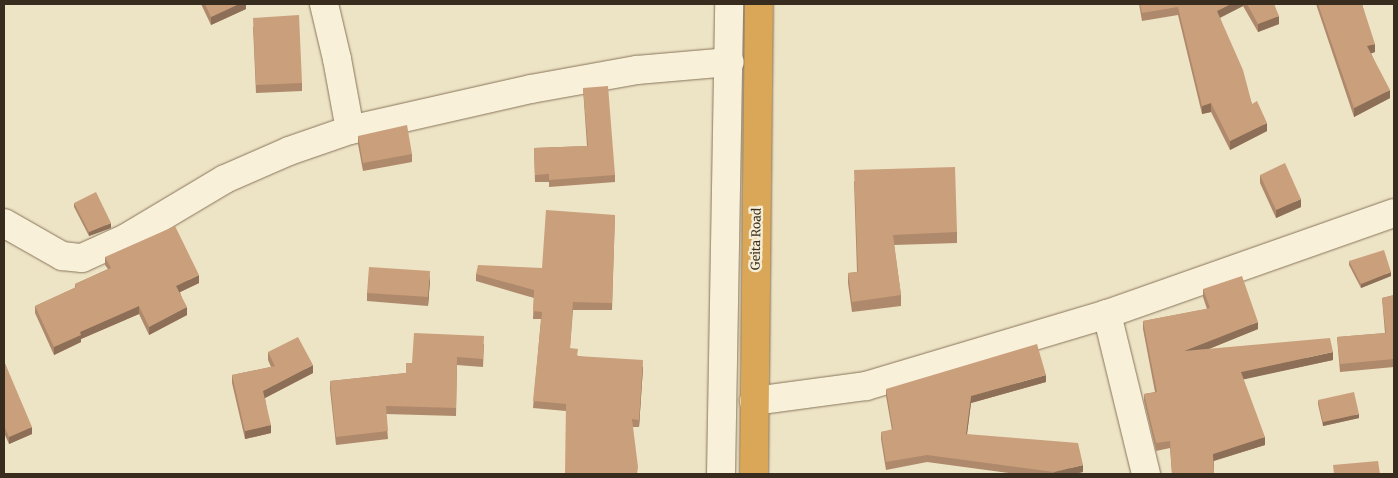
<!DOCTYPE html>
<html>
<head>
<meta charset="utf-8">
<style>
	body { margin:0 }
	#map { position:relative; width:1398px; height:478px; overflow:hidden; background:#ede3c5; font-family:Merriweather,serif }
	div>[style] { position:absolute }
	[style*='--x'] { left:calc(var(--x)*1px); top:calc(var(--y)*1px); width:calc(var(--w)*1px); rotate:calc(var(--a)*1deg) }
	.roads { filter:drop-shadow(0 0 1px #88755b) drop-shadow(0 0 1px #88755b) }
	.street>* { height:28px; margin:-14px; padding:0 14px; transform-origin:14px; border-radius:14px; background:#f8f0d8 }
	.highway>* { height:28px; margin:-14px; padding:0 14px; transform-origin:14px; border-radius:14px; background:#daa658 }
	.wall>* { inset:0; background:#ae896b }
	.shaded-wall>* { inset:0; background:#8d6f57 }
	.building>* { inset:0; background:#ca9f7c }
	span { translate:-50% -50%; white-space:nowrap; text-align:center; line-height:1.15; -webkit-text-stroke:5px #f5edd4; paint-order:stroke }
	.street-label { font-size:12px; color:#382c1f }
	.frame { position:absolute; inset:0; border:5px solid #382c1f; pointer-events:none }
</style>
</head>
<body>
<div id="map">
	<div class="roads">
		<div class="street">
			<div style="--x:324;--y:4;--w:57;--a:76.7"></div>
			<div style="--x:337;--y:59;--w:72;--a:79.6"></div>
			<div style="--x:4;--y:223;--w:67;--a:29.6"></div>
			<div style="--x:62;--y:256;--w:20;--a:6"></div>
			<div style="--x:82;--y:258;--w:48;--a:-24.4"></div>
			<div style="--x:126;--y:238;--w:115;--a:-30.8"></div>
			<div style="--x:225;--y:179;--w:70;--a:-23.6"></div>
			<div style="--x:289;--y:151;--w:65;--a:-19"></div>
			<div style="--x:350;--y:130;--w:186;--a:-12.8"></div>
			<div style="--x:531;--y:89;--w:108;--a:-10.2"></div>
			<div style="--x:637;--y:70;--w:93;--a:-4.9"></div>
			<div style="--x:1107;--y:314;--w:165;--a:76.3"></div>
			<div style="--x:754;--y:401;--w:113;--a:-7.6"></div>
			<div style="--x:866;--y:386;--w:252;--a:-16.6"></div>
			<div style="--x:1107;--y:314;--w:304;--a:-19.4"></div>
			<div style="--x:721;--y:474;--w:470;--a:-89"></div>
		</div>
		<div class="highway">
			<div style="--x:754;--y:474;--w:470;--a:-89.4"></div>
		</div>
	</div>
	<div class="wall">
		<div style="clip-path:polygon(201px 4px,246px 4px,246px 9px,211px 25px)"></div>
		<div style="clip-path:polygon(1139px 4px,1274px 4px,1279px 24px,1258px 32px,1243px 6px,1220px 18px,1252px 104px,1267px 131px,1230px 150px,1211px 112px,1202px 114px,1178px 15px,1142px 21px)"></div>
		<div style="clip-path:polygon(1316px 4px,1362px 4px,1375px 52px,1371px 53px,1390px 98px,1354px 117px)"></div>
		<div style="clip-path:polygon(253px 26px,302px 83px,302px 91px,256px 93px)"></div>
		<div style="clip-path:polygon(583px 88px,615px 175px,615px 182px,549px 187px,549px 182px,535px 182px,534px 148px,587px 146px)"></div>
		<div style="clip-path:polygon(358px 136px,412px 154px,412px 162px,363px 171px,358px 144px)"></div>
		<div style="clip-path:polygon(1260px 175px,1301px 207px,1276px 218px,1260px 183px)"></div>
		<div style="clip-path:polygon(854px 181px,957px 232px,957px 243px,894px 245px,901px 295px,901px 306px,852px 312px,848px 283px,848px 273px,857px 272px)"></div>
		<div style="clip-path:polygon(74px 203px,111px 228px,89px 236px,74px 207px)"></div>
		<div style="clip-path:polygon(615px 215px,612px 310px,573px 310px,570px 348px,578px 356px,643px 367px,639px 427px,633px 427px,566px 411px,533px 408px,541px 319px,533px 319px,534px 298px,476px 281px,476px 274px,542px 268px)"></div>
		<div style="clip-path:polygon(105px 257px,199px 283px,180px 292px,187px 315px,149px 335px,139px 314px,81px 339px,81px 342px,54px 355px,35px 313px,35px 306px,75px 288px,75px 284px,108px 269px,105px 265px)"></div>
		<div style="clip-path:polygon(1349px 261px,1391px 276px,1361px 288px,1349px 265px)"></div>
		<div style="clip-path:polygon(430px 280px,428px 306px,367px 301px,367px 293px)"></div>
		<div style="clip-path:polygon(1203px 289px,1258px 329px,1209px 349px,1333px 360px,1243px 379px,1265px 445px,1214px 461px,1214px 474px,1172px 474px,1170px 448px,1156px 451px,1144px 401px,1144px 394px,1155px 392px,1143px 329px,1143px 321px,1207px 309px,1203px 297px)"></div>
		<div style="clip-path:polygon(1394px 295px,1394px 367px,1340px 372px,1337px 337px,1385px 333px,1382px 298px)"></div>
		<div style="clip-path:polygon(484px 344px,483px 367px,457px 365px,456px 416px,386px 414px,388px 439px,336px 445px,330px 389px,330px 381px,406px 373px,412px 363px)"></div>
		<div style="clip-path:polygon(268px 352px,313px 373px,265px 398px,271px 433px,245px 439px,232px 383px,232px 375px,271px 367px,268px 360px)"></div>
		<div style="clip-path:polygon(4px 361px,32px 434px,9px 444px,4px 433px)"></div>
		<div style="clip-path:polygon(1046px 382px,971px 403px,967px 434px,1083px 472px,1074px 474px,1016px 474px,927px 462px,886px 470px,881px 439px,881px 432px,892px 430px,886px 396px,886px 389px)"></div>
		<div style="clip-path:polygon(1318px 400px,1359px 418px,1323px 426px,1318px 404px)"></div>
	</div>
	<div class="shaded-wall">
		<div style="clip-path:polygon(239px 4px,246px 4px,246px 9px,211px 25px,211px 17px)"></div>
		<div style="clip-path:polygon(1231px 4px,1243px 4px,1243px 6px,1217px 19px,1217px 11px)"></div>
		<div style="clip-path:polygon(1279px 16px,1279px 24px,1258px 32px,1258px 24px)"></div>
		<div style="clip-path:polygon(1375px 44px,1375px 52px,1367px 55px,1367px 46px)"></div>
		<div style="clip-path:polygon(1390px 90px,1390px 98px,1354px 117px,1354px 108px)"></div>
		<div style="clip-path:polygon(1211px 103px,1211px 112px,1202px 114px,1202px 106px)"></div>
		<div style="clip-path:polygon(1267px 123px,1267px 131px,1230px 150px,1230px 141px)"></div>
		<div style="clip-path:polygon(1301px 199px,1301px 207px,1276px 218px,1276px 210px)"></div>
		<div style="clip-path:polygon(111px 223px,111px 228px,89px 236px,89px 232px)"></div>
		<div style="clip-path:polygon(430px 271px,430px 280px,428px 306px,428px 297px)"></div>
		<div style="clip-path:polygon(1391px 272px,1391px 276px,1361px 288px,1361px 284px)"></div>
		<div style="clip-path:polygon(199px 275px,199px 283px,176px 294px,176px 286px)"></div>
		<div style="clip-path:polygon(139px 306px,139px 314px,81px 339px,81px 342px,54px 355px,54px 347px,80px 332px)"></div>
		<div style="clip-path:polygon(187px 307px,187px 315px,149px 335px,149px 327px)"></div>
		<div style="clip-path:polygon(1258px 322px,1258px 329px,1184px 359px,1184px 351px)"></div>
		<div style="clip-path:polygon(1333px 352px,1333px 360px,1241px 380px,1241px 372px)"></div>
		<div style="clip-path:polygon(643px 360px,643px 367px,639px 427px,639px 420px)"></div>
		<div style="clip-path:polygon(313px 365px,313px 373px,263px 399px,263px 391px)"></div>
		<div style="clip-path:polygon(1046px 375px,1046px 382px,971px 403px,966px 442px,966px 434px,971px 396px)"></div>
		<div style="clip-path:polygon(1359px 414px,1359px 418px,1323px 426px,1323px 422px)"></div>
		<div style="clip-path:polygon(271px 425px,271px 433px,245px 439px,245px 431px)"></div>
		<div style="clip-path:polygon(32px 427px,32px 434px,9px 444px,9px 437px)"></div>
		<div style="clip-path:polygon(1265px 437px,1265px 445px,1213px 461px,1213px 454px)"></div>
		<div style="clip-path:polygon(1083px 465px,1083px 472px,1074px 474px,1054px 474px,1054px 472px)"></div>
	</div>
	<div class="building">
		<div style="clip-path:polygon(205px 4px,239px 4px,211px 17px)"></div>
		<div style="clip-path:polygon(1140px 4px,1231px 4px,1217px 11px,1243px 70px,1252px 104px,1257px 101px,1267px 123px,1230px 141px,1211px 103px,1202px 106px,1178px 7px,1142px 13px)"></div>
		<div style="clip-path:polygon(1247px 4px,1274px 4px,1279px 16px,1258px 24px)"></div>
		<div style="clip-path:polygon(1318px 4px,1362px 4px,1375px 44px,1367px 46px,1390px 90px,1354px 108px)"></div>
		<div style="clip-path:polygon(299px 15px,302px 83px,256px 85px,253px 18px)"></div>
		<div style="clip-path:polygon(608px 86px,615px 175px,549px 180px,549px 174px,535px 175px,534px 148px,588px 146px,583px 88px)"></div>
		<div style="clip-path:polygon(407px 125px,412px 154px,363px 163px,358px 136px)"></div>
		<div style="clip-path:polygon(1285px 163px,1301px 199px,1276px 210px,1260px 175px)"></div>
		<div style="clip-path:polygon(955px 167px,957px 232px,893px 235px,901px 295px,852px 302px,848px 273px,858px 272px,854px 170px)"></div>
		<div style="clip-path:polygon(96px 192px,111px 223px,89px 232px,74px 203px)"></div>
		<div style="clip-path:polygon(546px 210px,615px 215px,612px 303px,573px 302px,570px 348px,578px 349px,577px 356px,643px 360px,639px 420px,632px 419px,638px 467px,637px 474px,565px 474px,566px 404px,533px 401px,542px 312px,533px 311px,534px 290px,476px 274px,478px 265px,542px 268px)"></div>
		<div style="clip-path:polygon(175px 226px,199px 275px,176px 286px,187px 307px,149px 327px,139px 306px,80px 332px,81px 335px,54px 347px,35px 306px,76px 287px,75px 284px,111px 268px,105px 257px)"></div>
		<div style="clip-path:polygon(1384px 250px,1391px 272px,1361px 284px,1349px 261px)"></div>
		<div style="clip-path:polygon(369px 267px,430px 271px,428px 297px,367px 293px)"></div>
		<div style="clip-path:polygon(1242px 276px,1258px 322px,1184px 351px,1330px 338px,1333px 352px,1241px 372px,1265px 437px,1213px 454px,1214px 474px,1172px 474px,1170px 441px,1156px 443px,1144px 394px,1157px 392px,1143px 321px,1210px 308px,1203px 289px)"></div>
		<div style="clip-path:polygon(1394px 295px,1394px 359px,1340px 364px,1337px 337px,1386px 333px,1382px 298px)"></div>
		<div style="clip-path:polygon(414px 333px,484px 336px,483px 359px,457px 357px,456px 408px,386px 406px,388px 431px,336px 437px,330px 381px,406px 373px,406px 363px,412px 363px)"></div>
		<div style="clip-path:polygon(298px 337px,313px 365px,263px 391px,271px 425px,245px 431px,232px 375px,275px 366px,268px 352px)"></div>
		<div style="clip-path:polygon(1037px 344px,1046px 375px,971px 396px,966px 434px,1078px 443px,1083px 465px,1054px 472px,927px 455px,886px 462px,881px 432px,893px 429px,886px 389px)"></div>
		<div style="clip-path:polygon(4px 361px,32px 427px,9px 437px,4px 426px)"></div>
		<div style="clip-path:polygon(1354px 392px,1359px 414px,1323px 422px,1318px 400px)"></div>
		<div style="clip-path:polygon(1378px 461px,1380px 474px,1334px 474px,1333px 465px)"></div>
	</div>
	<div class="street-label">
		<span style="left:756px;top:239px;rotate:-89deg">Geita Road</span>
	</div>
	<div class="frame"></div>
</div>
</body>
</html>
